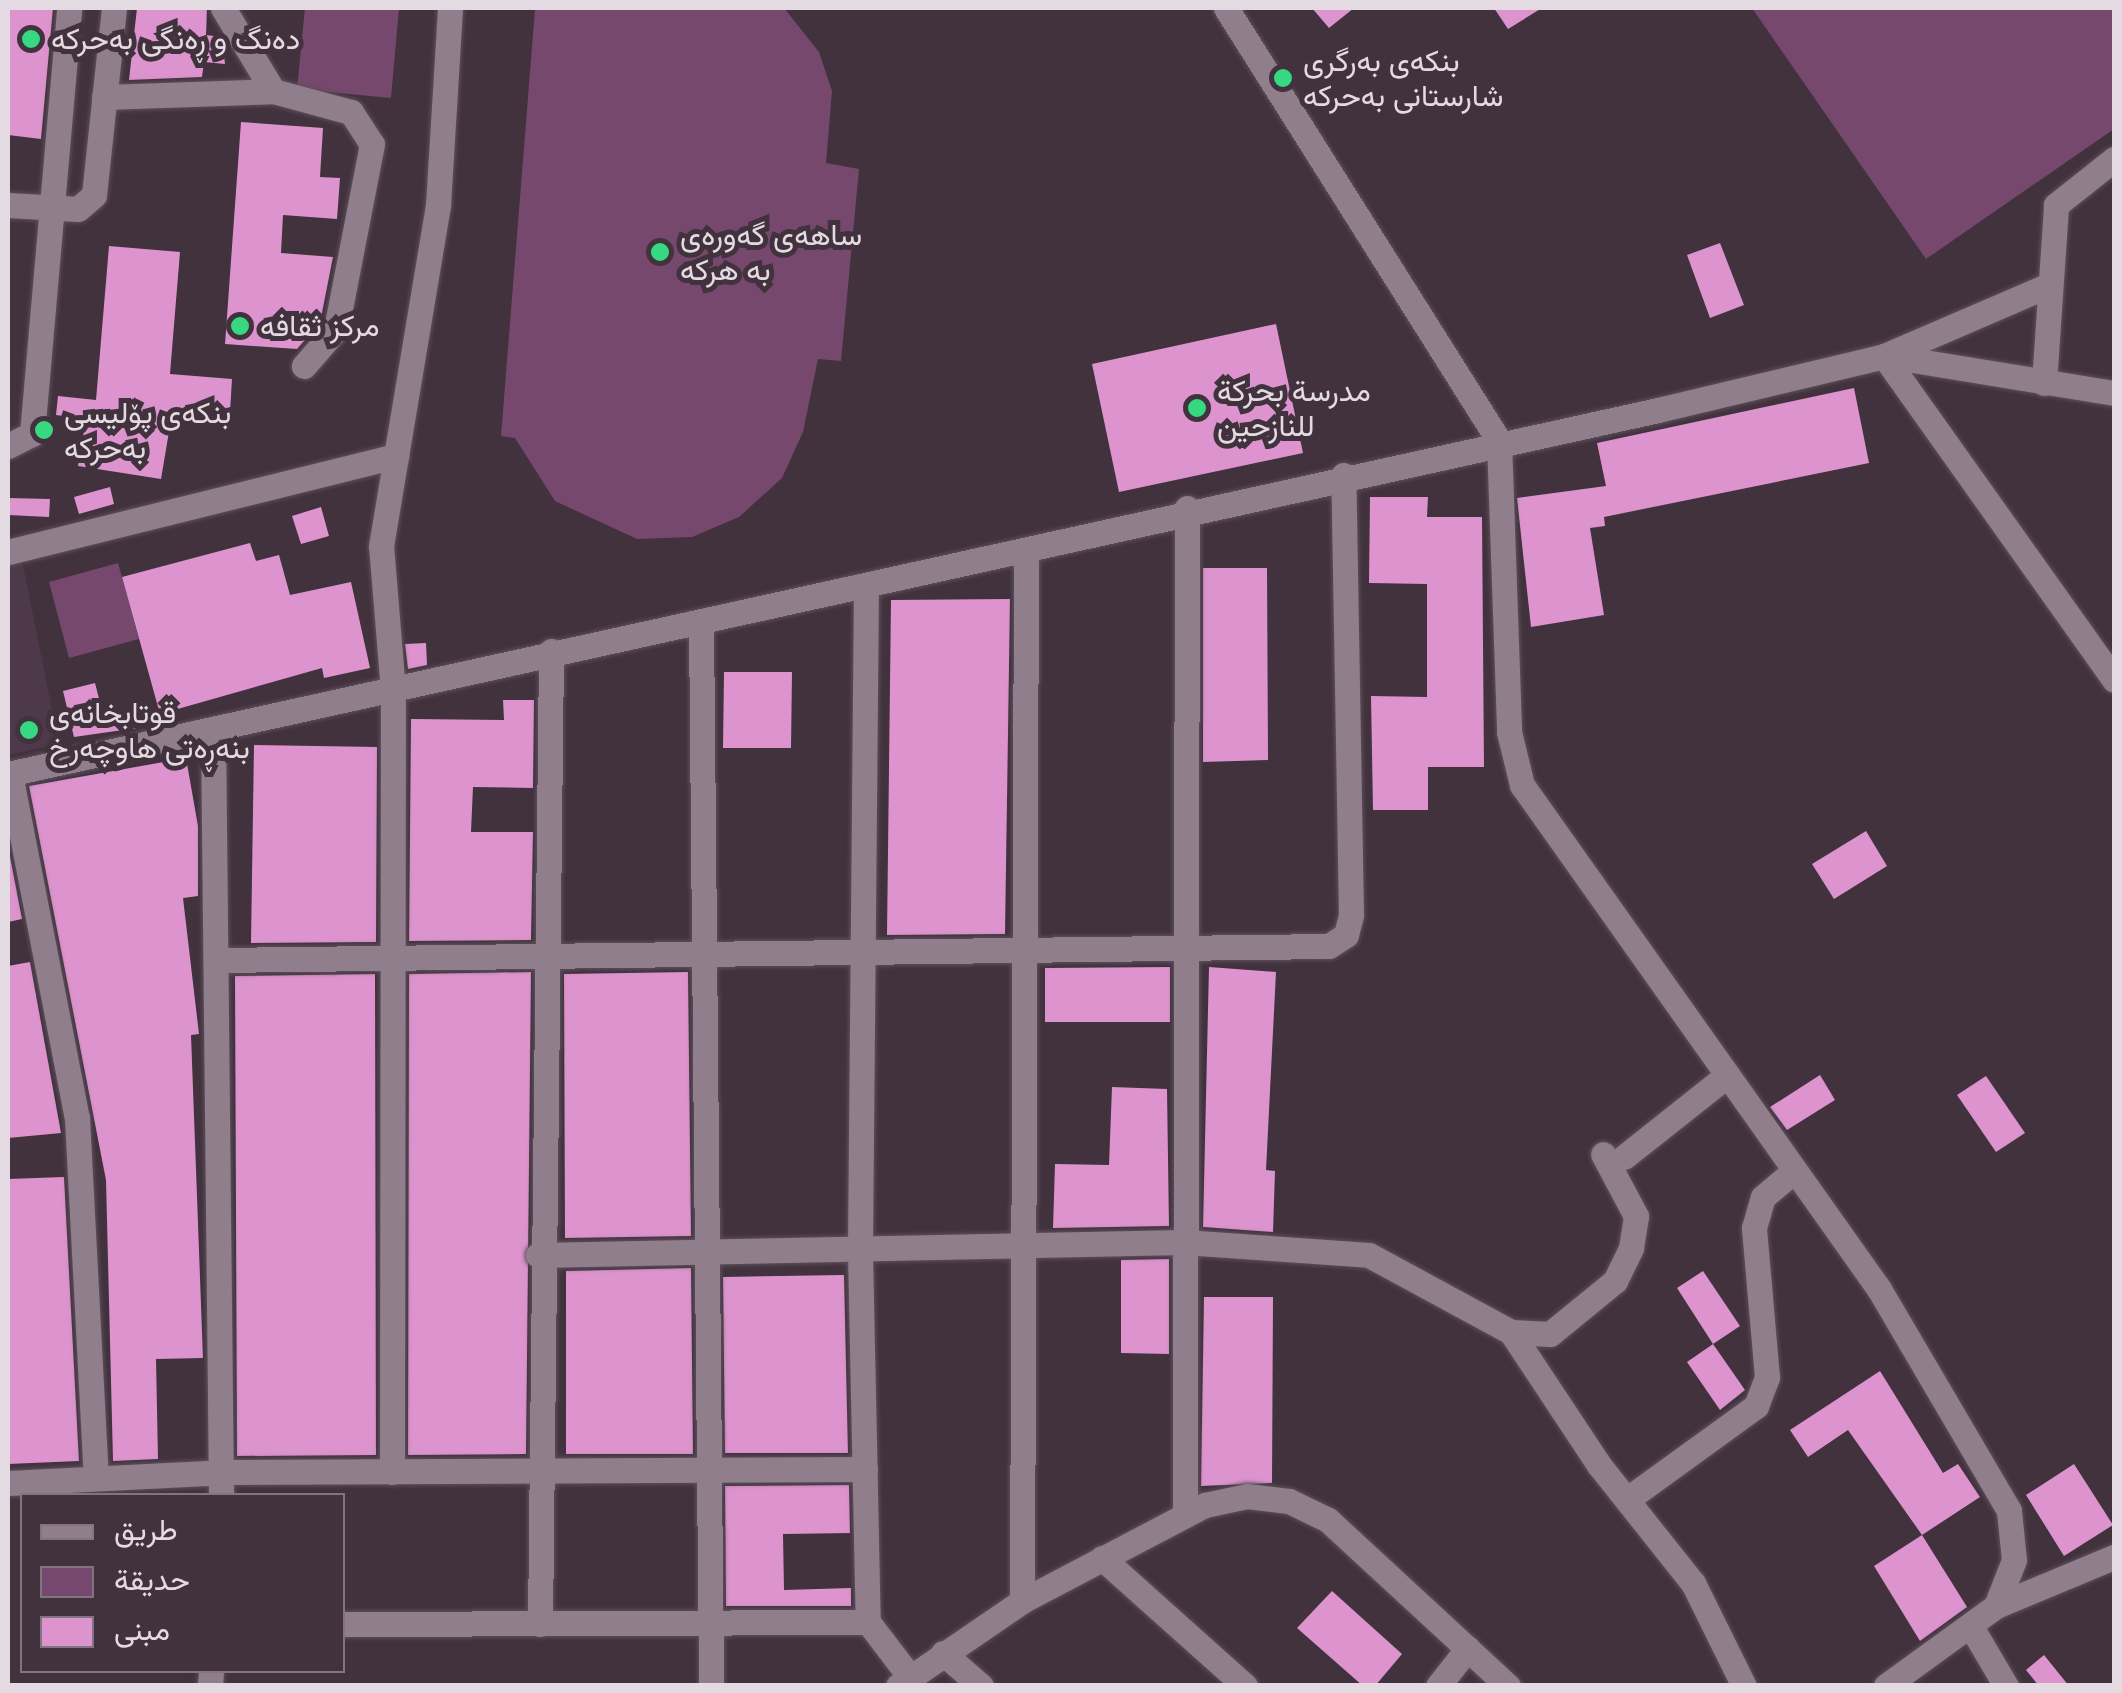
<!DOCTYPE html>
<html>
<head>
<meta charset="utf-8">
<style>
	body { margin:0 }
	#map { position:relative; width:2122px; height:1693px; overflow:hidden; background:#41323e; font-family:"Space Grotesk",Vazirmatn,sans-serif }
	div>[style] { position:absolute }
	[style*='--x'] { left:calc(var(--x)*1px); top:calc(var(--y)*1px); width:calc(var(--w)*1px); rotate:calc(var(--a)*1deg) }
	.built>* { inset:0; background:#4e394a }
	.green>* { inset:0; background:#76486d }
	.building>* { inset:0; background:#dd94ce }
	.roads { filter:drop-shadow(0 0 2px #5d4f5a) drop-shadow(0 0 2px #5d4f5a) }
	.minor>* { height:25px; margin:-12.5px; padding:0 12.5px; transform-origin:12.5px; border-radius:12.5px; background:#907e8c }
	.dots>* { width:28px; height:28px; translate:-50% -50%; box-sizing:border-box; border:5px solid #41323e; border-radius:50% }
	span { translate:-50% -50%; white-space:nowrap; text-align:center; line-height:1.15; -webkit-text-stroke:10px #41323e; paint-order:stroke }
	.poi-label { font-size:30px; color:#e4dae2 }
	.left { translate:0 -50%; text-align:left }
	.frame { position:absolute; inset:0; border:10px solid #e4dae2; pointer-events:none }
	.legend { position:absolute; left:20px; top:1493px; width:325px; height:180px; box-sizing:border-box; background:#41323e; border:2px solid #827580; margin:0; padding:12px 18px; list-style:none; font-size:30px; color:#e4dae2 }
	.legend li { display:flex; align-items:center; gap:20px; height:50px }
	.legend b { width:50px; border:2px solid #827580 }
</style>
</head>
<body>
<div id="map">
	<div class="built">
		<div style="clip-path:polygon(22px 560px,59px 744px,8px 755px,8px 563px)"></div>
	</div>
	<div class="green">
		<div style="clip-path:polygon(305px 8px,399px 8px,391px 98px,297px 89px)"></div>
		<div style="clip-path:polygon(784px 8px,819px 52px,832px 91px,826px 163px,859px 169px,841px 361px,818px 359px,803px 432px,782px 478px,739px 517px,692px 537px,637px 539px,555px 501px,515px 438px,501px 436px,535px 9px)"></div>
		<div style="clip-path:polygon(1752px 8px,2114px 8px,2114px 129px,1926px 259px)"></div>
		<div style="clip-path:polygon(118px 563px,139px 639px,69px 658px,49px 582px)"></div>
	</div>
	<div class="building">
		<div style="clip-path:polygon(8px 8px,53px 8px,41px 139px,8px 135px)"></div>
		<div style="clip-path:polygon(137px 8px,207px 8px,206px 35px,222px 37px,225px 64px,204px 62px,202px 77px,129px 80px)"></div>
		<div style="clip-path:polygon(1312px 8px,1354px 8px,1329px 28px)"></div>
		<div style="clip-path:polygon(1494px 8px,1542px 8px,1508px 29px)"></div>
		<div style="clip-path:polygon(241px 122px,323px 128px,320px 177px,340px 178px,337px 219px,283px 215px,281px 253px,333px 257px,320px 323px,297px 349px,225px 344px)"></div>
		<div style="clip-path:polygon(1720px 243px,1744px 305px,1710px 318px,1687px 255px)"></div>
		<div style="clip-path:polygon(109px 246px,180px 252px,170px 374px,232px 379px,230px 412px,173px 408px,161px 479px,78px 466px,86px 419px,56px 415px,58px 396px,96px 400px)"></div>
		<div style="clip-path:polygon(1276px 324px,1303px 453px,1119px 492px,1092px 364px)"></div>
		<div style="clip-path:polygon(1854px 388px,1869px 463px,1604px 517px,1605px 526px,1590px 528px,1604px 615px,1531px 627px,1517px 498px,1606px 486px,1597px 443px)"></div>
		<div style="clip-path:polygon(110px 487px,114px 504px,79px 514px,74px 497px)"></div>
		<div style="clip-path:polygon(1370px 497px,1428px 497px,1427px 517px,1482px 517px,1484px 767px,1428px 767px,1428px 810px,1373px 810px,1371px 696px,1427px 697px,1427px 584px,1369px 583px)"></div>
		<div style="clip-path:polygon(8px 498px,50px 499px,49px 517px,8px 515px)"></div>
		<div style="clip-path:polygon(321px 507px,329px 536px,301px 544px,292px 516px)"></div>
		<div style="clip-path:polygon(250px 543px,256px 561px,279px 555px,290px 595px,351px 582px,370px 668px,324px 678px,322px 668px,160px 714px,122px 577px)"></div>
		<div style="clip-path:polygon(1203px 568px,1267px 568px,1268px 760px,1203px 762px)"></div>
		<div style="clip-path:polygon(1010px 599px,1005px 934px,887px 935px,891px 600px)"></div>
		<div style="clip-path:polygon(426px 643px,427px 665px,408px 669px,405px 644px)"></div>
		<div style="clip-path:polygon(724px 672px,792px 672px,791px 748px,723px 748px)"></div>
		<div style="clip-path:polygon(95px 683px,104px 718px,139px 709px,144px 727px,74px 737px,63px 691px)"></div>
		<div style="clip-path:polygon(503px 700px,534px 700px,533px 788px,473px 787px,471px 832px,533px 832px,531px 940px,409px 941px,411px 719px,504px 720px)"></div>
		<div style="clip-path:polygon(254px 745px,377px 747px,376px 942px,251px 943px)"></div>
		<div style="clip-path:polygon(186px 758px,198px 826px,198px 896px,183px 898px,199px 1034px,191px 1035px,203px 1358px,156px 1359px,158px 1459px,113px 1461px,106px 1180px,29px 786px)"></div>
		<div style="clip-path:polygon(1866px 831px,1887px 866px,1834px 899px,1812px 864px)"></div>
		<div style="clip-path:polygon(8px 846px,22px 919px,8px 922px)"></div>
		<div style="clip-path:polygon(30px 962px,61px 1133px,8px 1138px,8px 966px)"></div>
		<div style="clip-path:polygon(1170px 967px,1170px 1022px,1045px 1022px,1045px 968px)"></div>
		<div style="clip-path:polygon(1209px 967px,1276px 972px,1266px 1170px,1275px 1171px,1273px 1232px,1203px 1227px)"></div>
		<div style="clip-path:polygon(531px 972px,526px 1454px,408px 1455px,409px 974px)"></div>
		<div style="clip-path:polygon(688px 972px,691px 1236px,565px 1238px,564px 974px)"></div>
		<div style="clip-path:polygon(375px 974px,376px 1455px,237px 1456px,235px 976px)"></div>
		<div style="clip-path:polygon(1820px 1075px,1835px 1100px,1787px 1130px,1770px 1107px)"></div>
		<div style="clip-path:polygon(1986px 1076px,2025px 1133px,1996px 1152px,1957px 1095px)"></div>
		<div style="clip-path:polygon(1112px 1087px,1167px 1089px,1169px 1226px,1053px 1228px,1055px 1164px,1109px 1165px)"></div>
		<div style="clip-path:polygon(64px 1177px,79px 1461px,8px 1464px,8px 1179px)"></div>
		<div style="clip-path:polygon(1169px 1259px,1169px 1354px,1121px 1353px,1121px 1260px)"></div>
		<div style="clip-path:polygon(691px 1268px,693px 1454px,566px 1454px,566px 1271px)"></div>
		<div style="clip-path:polygon(1703px 1271px,1740px 1326px,1713px 1344px,1677px 1288px)"></div>
		<div style="clip-path:polygon(844px 1275px,848px 1453px,725px 1453px,723px 1277px)"></div>
		<div style="clip-path:polygon(1204px 1297px,1273px 1297px,1272px 1483px,1201px 1486px)"></div>
		<div style="clip-path:polygon(1713px 1344px,1745px 1390px,1720px 1410px,1687px 1362px)"></div>
		<div style="clip-path:polygon(1880px 1371px,1943px 1473px,1958px 1464px,1980px 1497px,1922px 1535px,1848px 1430px,1808px 1457px,1790px 1430px)"></div>
		<div style="clip-path:polygon(2074px 1464px,2113px 1525px,2064px 1556px,2026px 1495px)"></div>
		<div style="clip-path:polygon(849px 1485px,850px 1533px,783px 1534px,784px 1590px,851px 1588px,851px 1606px,726px 1606px,725px 1486px)"></div>
		<div style="clip-path:polygon(1922px 1535px,1967px 1607px,1920px 1641px,1874px 1566px)"></div>
		<div style="clip-path:polygon(1332px 1591px,1402px 1654px,1375px 1686px,1363px 1686px,1297px 1628px)"></div>
		<div style="clip-path:polygon(2044px 1655px,2069px 1686px,2039px 1686px,2026px 1670px)"></div>
	</div>
	<div class="roads">
		<div class="minor">
			<div style="--x:223;--y:8;--w:97;--a:58.9"></div>
			<div style="--x:273;--y:91;--w:81;--a:15.1"></div>
			<div style="--x:351;--y:112;--w:38;--a:57"></div>
			<div style="--x:372;--y:144;--w:188;--a:101"></div>
			<div style="--x:336;--y:329;--w:49;--a:130.9"></div>
			<div style="--x:1226;--y:8;--w:512;--a:57.77"></div>
			<div style="--x:1499;--y:441;--w:291;--a:88"></div>
			<div style="--x:1509;--y:732;--w:55;--a:76.2"></div>
			<div style="--x:1522;--y:785;--w:618;--a:54.69"></div>
			<div style="--x:1879;--y:1289;--w:257;--a:59.6"></div>
			<div style="--x:2009;--y:1511;--w:49;--a:84.2"></div>
			<div style="--x:2014;--y:1560;--w:49;--a:111.4"></div>
			<div style="--x:1996;--y:1606;--w:136;--a:144"></div>
			<div style="--x:104;--y:97;--w:169;--a:-2"></div>
			<div style="--x:8;--y:205;--w:70;--a:3.3"></div>
			<div style="--x:78;--y:209;--w:21;--a:-41"></div>
			<div style="--x:94;--y:195;--w:188;--a:-83.9"></div>
			<div style="--x:1884;--y:356;--w:397;--a:54.6"></div>
			<div style="--x:1888;--y:356;--w:229;--a:9.3"></div>
			<div style="--x:2044;--y:383;--w:178;--a:-86.1"></div>
			<div style="--x:2056;--y:205;--w:74;--a:-38.4"></div>
			<div style="--x:8;--y:446;--w:27;--a:-27"></div>
			<div style="--x:32;--y:434;--w:428;--a:-85"></div>
			<div style="--x:8;--y:552;--w:400;--a:-13.9"></div>
			<div style="--x:866;--y:585;--w:667;--a:90.52"></div>
			<div style="--x:860;--y:1252;--w:370;--a:88.8"></div>
			<div style="--x:868;--y:1622;--w:69;--a:52.6"></div>
			<div style="--x:701;--y:622;--w:1064;--a:89.46"></div>
			<div style="--x:213;--y:731;--w:765;--a:89.4"></div>
			<div style="--x:8;--y:774;--w:1690;--a:-12.44"></div>
			<div style="--x:1658;--y:410;--w:232;--a:-13.4"></div>
			<div style="--x:1884;--y:356;--w:180;--a:-23.3"></div>
			<div style="--x:10;--y:774;--w:350;--a:79"></div>
			<div style="--x:77;--y:1118;--w:359;--a:87"></div>
			<div style="--x:217;--y:960;--w:1112;--a:-0.72"></div>
			<div style="--x:1329;--y:946;--w:20;--a:-33"></div>
			<div style="--x:1346;--y:935;--w:21;--a:-76"></div>
			<div style="--x:1351;--y:915;--w:440;--a:-91"></div>
			<div style="--x:1624;--y:1157;--w:129;--a:-38.4"></div>
			<div style="--x:538;--y:1255;--w:646;--a:-1.15"></div>
			<div style="--x:1184;--y:1242;--w:185;--a:4"></div>
			<div style="--x:1369;--y:1255;--w:162;--a:28.5"></div>
			<div style="--x:1511;--y:1332;--w:39;--a:3"></div>
			<div style="--x:1550;--y:1334;--w:84;--a:-39.2"></div>
			<div style="--x:1615;--y:1281;--w:37;--a:-64"></div>
			<div style="--x:1631;--y:1248;--w:32;--a:-81"></div>
			<div style="--x:1636;--y:1216;--w:70;--a:-118"></div>
			<div style="--x:1511;--y:1332;--w:159;--a:56.5"></div>
			<div style="--x:1599;--y:1465;--w:151;--a:51.5"></div>
			<div style="--x:1693;--y:1583;--w:115;--a:63.7"></div>
			<div style="--x:392;--y:1472;--w:781;--a:-89.93"></div>
			<div style="--x:393;--y:691;--w:145;--a:-94.7"></div>
			<div style="--x:381;--y:546;--w:346;--a:-80.5"></div>
			<div style="--x:438;--y:205;--w:197;--a:-86.5"></div>
			<div style="--x:8;--y:1483;--w:214;--a:-2.9"></div>
			<div style="--x:222;--y:1472;--w:643;--a:-0.27"></div>
			<div style="--x:1629;--y:1498;--w:157;--a:-35.9"></div>
			<div style="--x:1756;--y:1406;--w:31;--a:-69"></div>
			<div style="--x:1767;--y:1377;--w:150;--a:-95"></div>
			<div style="--x:1754;--y:1228;--w:32;--a:-74"></div>
			<div style="--x:1763;--y:1197;--w:39;--a:-40"></div>
			<div style="--x:1185;--y:1515;--w:1007;--a:-89.89"></div>
			<div style="--x:1102;--y:1558;--w:192;--a:41.8"></div>
			<div style="--x:1022;--y:1601;--w:1049;--a:-89.78"></div>
			<div style="--x:1996;--y:1606;--w:128;--a:-22.6"></div>
			<div style="--x:342;--y:1624;--w:526;--a:-0.22"></div>
			<div style="--x:540;--y:1624;--w:973;--a:-89.35"></div>
			<div style="--x:1973;--y:1630;--w:65;--a:59.5"></div>
			<div style="--x:943;--y:1653;--w:50;--a:41"></div>
			<div style="--x:210;--y:1686;--w:16;--a:-86"></div>
			<div style="--x:898;--y:1686;--w:150;--a:-34.4"></div>
			<div style="--x:1022;--y:1601;--w:207;--a:-27.7"></div>
			<div style="--x:1205;--y:1505;--w:43;--a:-12.1"></div>
			<div style="--x:1247;--y:1496;--w:42;--a:6.8"></div>
			<div style="--x:1289;--y:1501;--w:43;--a:26"></div>
			<div style="--x:1328;--y:1520;--w:245;--a:42.7"></div>
			<div style="--x:1438;--y:1686;--w:48;--a:-51.7"></div>
		</div>
	</div>
	<div class="dots">
		<div style="left:31px;top:39px;background:#36d881"></div>
		<div style="left:1283px;top:78px;background:#36d881"></div>
		<div style="left:660px;top:252px;background:#36d881"></div>
		<div style="left:240px;top:326px;background:#36d881"></div>
		<div style="left:1197px;top:408px;background:#36d881"></div>
		<div style="left:44px;top:430px;background:#36d881"></div>
		<div style="left:29px;top:730px;background:#36d881"></div>
	</div>
	<div class="poi-label">
		<span class="left" style="left:51px;top:39px">دەنگ و ڕەنگی بەحرکە</span>
		<span class="left" style="left:1303px;top:78px">بنکەی بەرگری<br>شارستانی بەحرکە</span>
		<span class="left" style="left:680px;top:252px">ساهه‌ی گه‌وره‌ی<br>به هركه‌</span>
		<span class="left" style="left:260px;top:326px">مرکز ثقافە</span>
		<span class="left" style="left:1217px;top:408px">مدرسة بحركة<br>للنازحين</span>
		<span class="left" style="left:64px;top:430px">بنکەی پۆلیسی<br>بەحرکە</span>
		<span class="left" style="left:49px;top:730px">قوتابخانەی<br>بنەڕەتی هاوچەرخ</span>
	</div>
	<div class="frame"></div>
	<ul class="legend">
	<li><b style="height:12px;background:#907e8c"></b>طريق</li>
	<li><b style="height:28px;background:#76486d"></b>حديقة</li>
	<li><b style="height:28px;background:#dd94ce"></b>مبنى</li>
	</ul>
</div>
</body>
</html>
